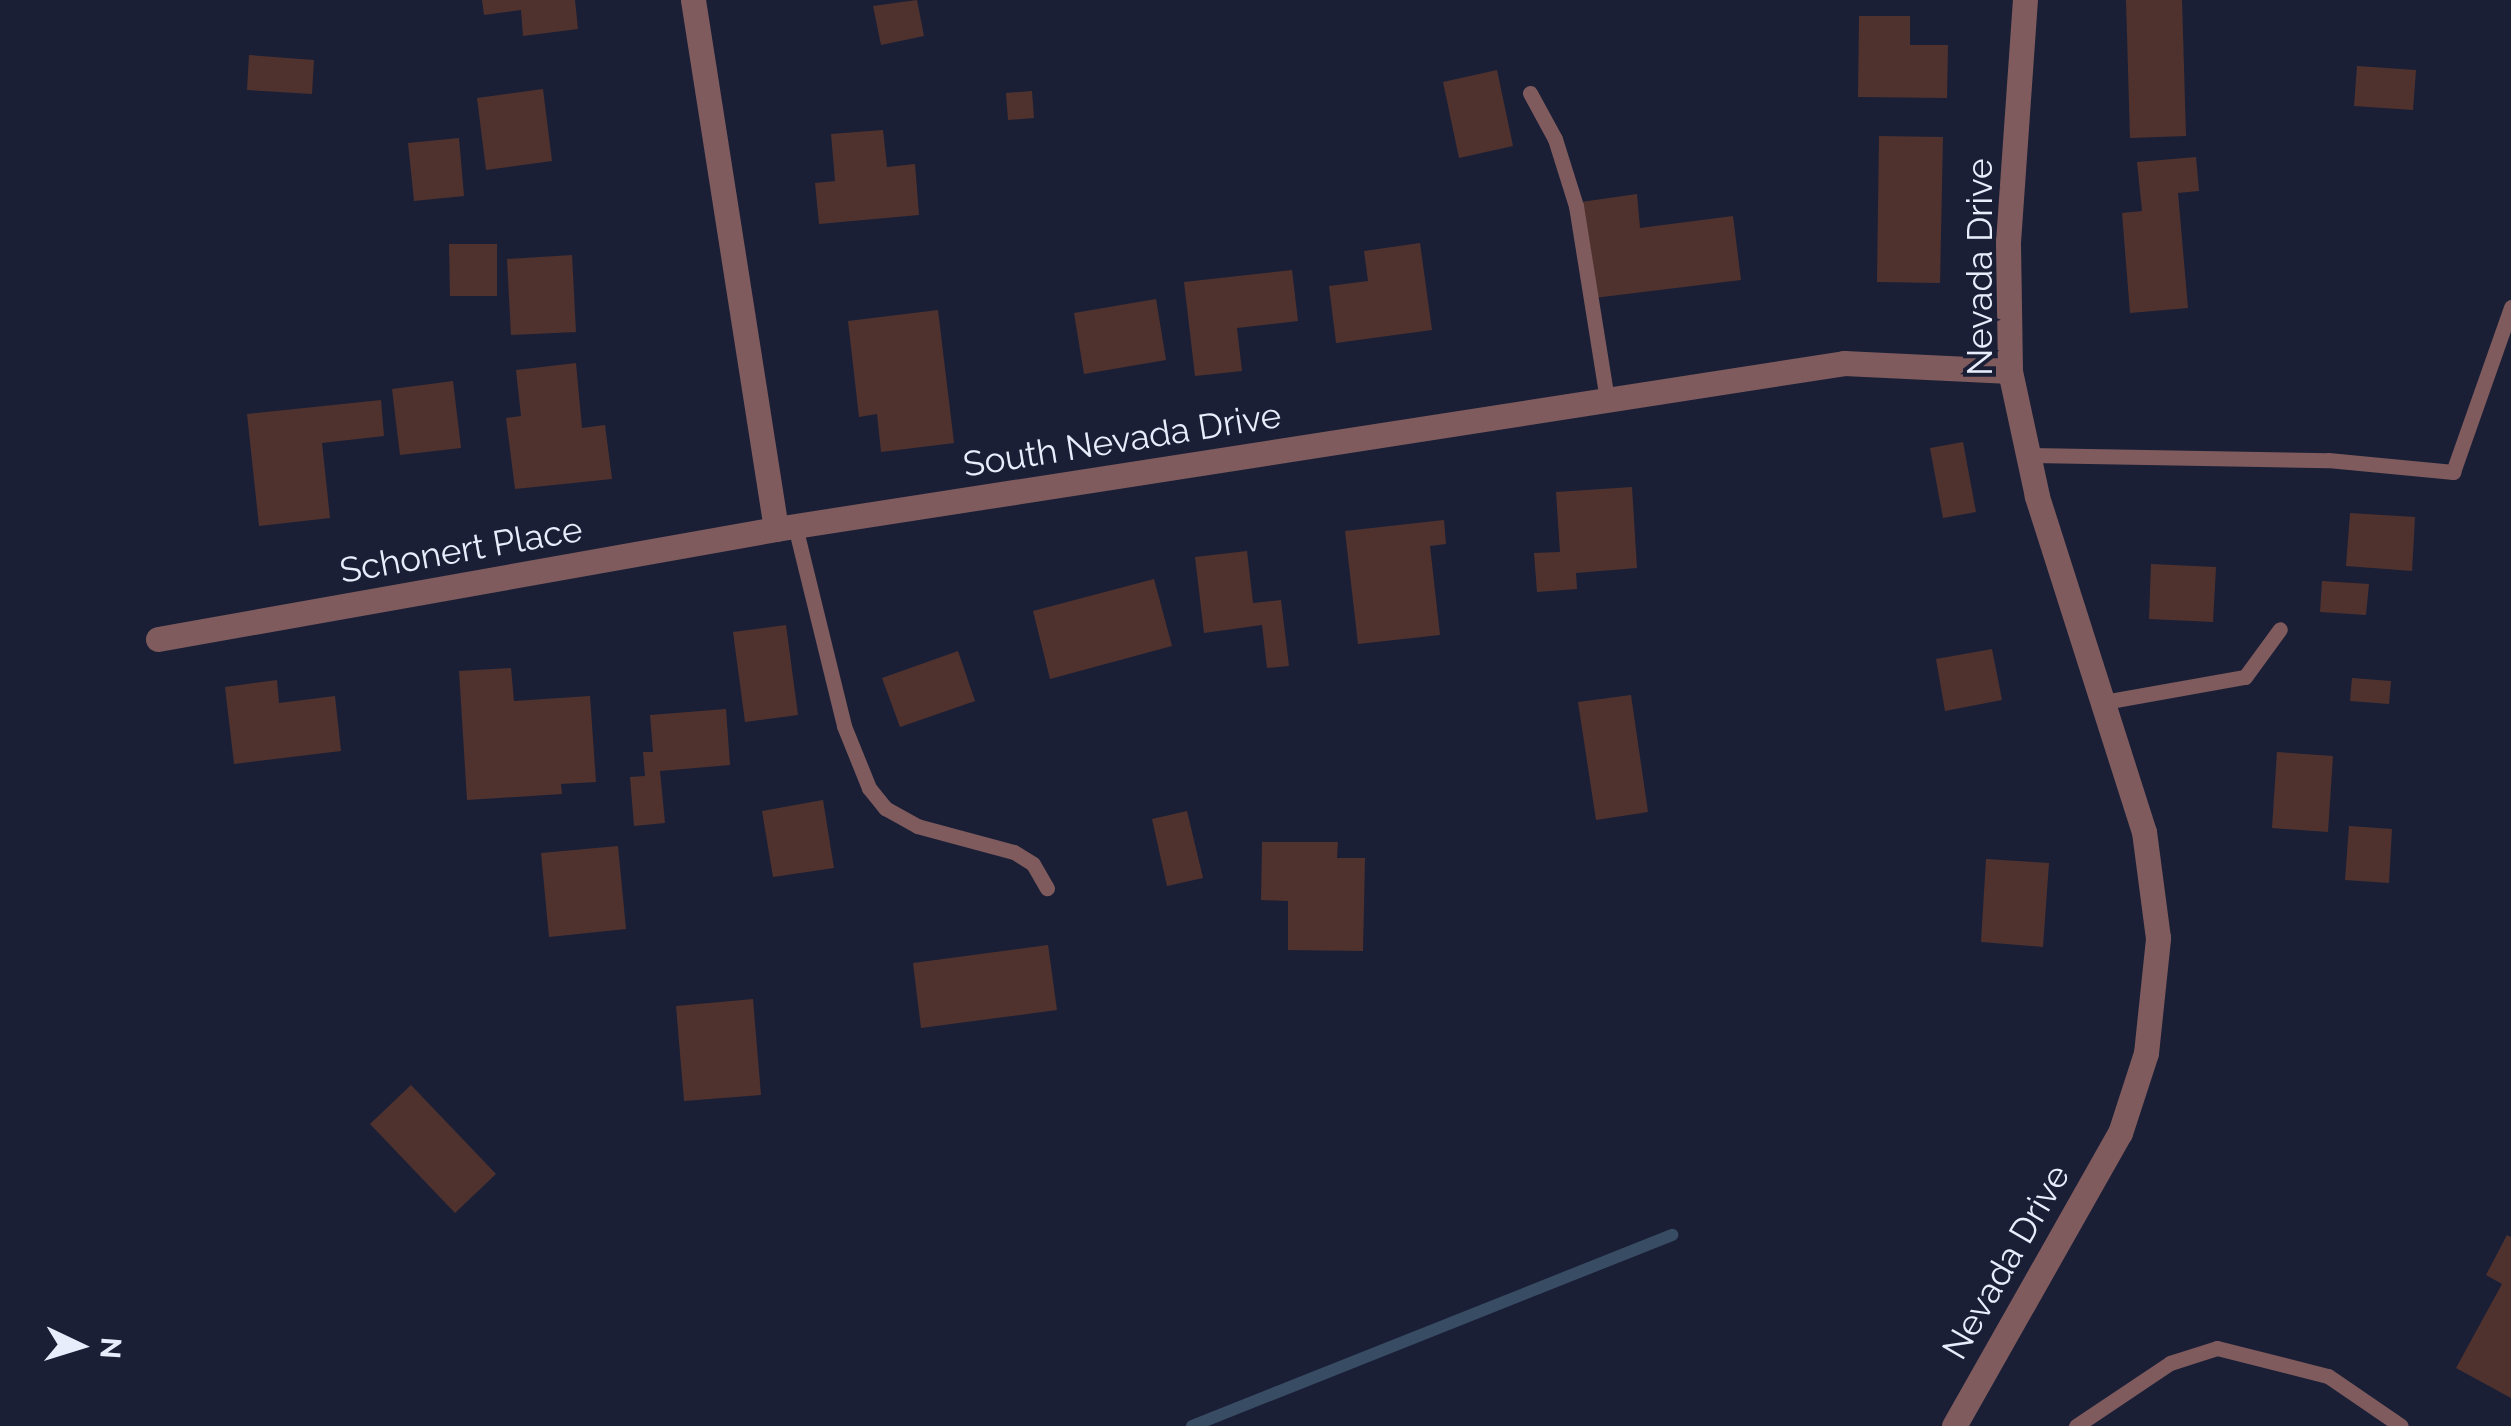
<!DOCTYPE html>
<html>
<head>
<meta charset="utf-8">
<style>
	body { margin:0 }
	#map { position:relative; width:2511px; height:1426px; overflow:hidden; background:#1a1f36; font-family:Raleway,sans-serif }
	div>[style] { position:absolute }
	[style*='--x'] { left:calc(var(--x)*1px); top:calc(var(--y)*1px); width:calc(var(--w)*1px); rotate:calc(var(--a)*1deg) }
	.stream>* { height:12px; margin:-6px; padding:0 6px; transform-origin:6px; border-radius:6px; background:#384d64 }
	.building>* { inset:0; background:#4f322e }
	.service>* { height:15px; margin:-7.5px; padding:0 7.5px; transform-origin:7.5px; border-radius:7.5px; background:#7f5b5d }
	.minor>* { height:25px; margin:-12.5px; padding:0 12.5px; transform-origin:12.5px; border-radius:12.5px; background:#7f5b5d }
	span { translate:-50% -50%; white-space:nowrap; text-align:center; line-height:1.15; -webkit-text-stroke:8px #1a1f36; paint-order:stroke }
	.street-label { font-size:35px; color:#e8edfc }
	.north { position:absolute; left:30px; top:1296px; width:100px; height:100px; -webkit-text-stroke:8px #1a1f36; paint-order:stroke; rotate:94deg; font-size:28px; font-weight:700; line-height:40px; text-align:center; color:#e8edfc }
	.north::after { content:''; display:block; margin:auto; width:35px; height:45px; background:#e8edfc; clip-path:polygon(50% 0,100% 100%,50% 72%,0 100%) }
</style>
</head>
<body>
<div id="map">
	<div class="stream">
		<div style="--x:1192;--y:1426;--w:517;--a:-21.7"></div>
	</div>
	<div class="building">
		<div style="clip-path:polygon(482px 0,575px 0,578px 29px,523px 36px,521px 10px,484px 15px)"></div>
		<div style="clip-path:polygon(917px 0,924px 36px,881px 45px,873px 6px)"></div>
		<div style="clip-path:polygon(2126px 0,2182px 0,2186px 136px,2130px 138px)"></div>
		<div style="clip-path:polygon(1859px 16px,1910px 16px,1910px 45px,1948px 45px,1947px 98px,1858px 97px)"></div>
		<div style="clip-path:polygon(249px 55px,314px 60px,312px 94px,247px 90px)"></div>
		<div style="clip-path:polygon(2357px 66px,2416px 70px,2413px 110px,2354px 106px)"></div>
		<div style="clip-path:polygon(1497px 70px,1513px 146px,1459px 158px,1443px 82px)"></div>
		<div style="clip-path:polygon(543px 89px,552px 161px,486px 170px,477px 98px)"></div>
		<div style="clip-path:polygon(1032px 91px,1034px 118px,1008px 120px,1006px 93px)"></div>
		<div style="clip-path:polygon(883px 130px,887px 167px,915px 164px,919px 215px,819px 224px,815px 183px,835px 181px,831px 134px)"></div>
		<div style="clip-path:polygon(1879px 136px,1943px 137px,1940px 283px,1877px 282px)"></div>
		<div style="clip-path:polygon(459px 138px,464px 196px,414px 201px,408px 143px)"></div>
		<div style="clip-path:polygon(2196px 157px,2199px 191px,2178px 193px,2188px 308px,2130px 313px,2122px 213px,2142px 211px,2137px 162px)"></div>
		<div style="clip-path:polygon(1637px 194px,1640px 228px,1733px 216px,1741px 280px,1594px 298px,1581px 202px)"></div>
		<div style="clip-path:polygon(1420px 243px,1432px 330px,1336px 343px,1329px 286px,1368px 281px,1364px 251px)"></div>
		<div style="clip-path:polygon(449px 244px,497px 244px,497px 296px,450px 296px)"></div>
		<div style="clip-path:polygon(572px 255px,576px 332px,511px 335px,507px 259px)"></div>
		<div style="clip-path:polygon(1292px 270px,1298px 321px,1237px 328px,1242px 371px,1195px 376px,1184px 282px)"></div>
		<div style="clip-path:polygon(1156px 299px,1166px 360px,1084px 374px,1074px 313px)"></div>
		<div style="clip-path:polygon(938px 310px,954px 443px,881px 452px,877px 414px,859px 417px,848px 321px)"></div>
		<div style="clip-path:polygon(576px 363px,582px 428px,605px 425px,612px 479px,515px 489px,506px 418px,521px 416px,516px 370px)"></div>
		<div style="clip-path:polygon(453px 381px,461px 448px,400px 455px,392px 389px)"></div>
		<div style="clip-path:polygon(381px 400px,384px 436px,322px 443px,330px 518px,259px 526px,247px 414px)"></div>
		<div style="clip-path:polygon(1963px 442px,1976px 512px,1943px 518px,1930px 448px)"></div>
		<div style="clip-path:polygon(1632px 487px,1637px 568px,1576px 573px,1577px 589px,1537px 592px,1534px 553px,1560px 552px,1556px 492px)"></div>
		<div style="clip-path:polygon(2350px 513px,2415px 517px,2412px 571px,2346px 566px)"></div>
		<div style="clip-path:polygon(1444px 520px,1446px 544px,1430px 546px,1440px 635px,1358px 644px,1345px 531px)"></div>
		<div style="clip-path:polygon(1247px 551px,1253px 603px,1281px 600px,1289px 666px,1267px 668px,1262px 625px,1204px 633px,1195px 557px)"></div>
		<div style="clip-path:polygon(2151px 564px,2216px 567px,2213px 622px,2149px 619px)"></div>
		<div style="clip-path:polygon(1154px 579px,1172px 646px,1050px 679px,1033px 611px)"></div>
		<div style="clip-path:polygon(2322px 581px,2369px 584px,2366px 615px,2320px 612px)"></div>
		<div style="clip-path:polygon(786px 625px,798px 715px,745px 722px,733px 632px)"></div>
		<div style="clip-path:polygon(1992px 649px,2002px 700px,1945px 711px,1936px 659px)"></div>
		<div style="clip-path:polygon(958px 651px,975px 701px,900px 727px,882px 678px)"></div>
		<div style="clip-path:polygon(511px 668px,514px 701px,590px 696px,596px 782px,561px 784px,562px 794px,467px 800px,459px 671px)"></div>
		<div style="clip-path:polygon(2352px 678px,2391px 681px,2389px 704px,2350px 701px)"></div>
		<div style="clip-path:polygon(277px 680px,279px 703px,335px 696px,341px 751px,234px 764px,225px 687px)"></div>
		<div style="clip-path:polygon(1631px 695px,1648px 812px,1596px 820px,1578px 702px)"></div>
		<div style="clip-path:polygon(726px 709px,730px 765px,660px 771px,665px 823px,634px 826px,630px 777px,645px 776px,643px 752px,653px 752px,650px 715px)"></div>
		<div style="clip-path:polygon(2277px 752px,2333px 756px,2328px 832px,2272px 828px)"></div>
		<div style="clip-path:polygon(823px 800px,834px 868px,773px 877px,762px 811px)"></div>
		<div style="clip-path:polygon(1187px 811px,1203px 878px,1167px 886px,1152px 819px)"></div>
		<div style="clip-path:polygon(2349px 826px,2392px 829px,2389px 883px,2345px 880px)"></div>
		<div style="clip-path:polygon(1262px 842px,1338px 842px,1337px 858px,1365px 858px,1363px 951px,1288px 950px,1288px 901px,1261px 900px)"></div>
		<div style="clip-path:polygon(618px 846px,626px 929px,549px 937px,541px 853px)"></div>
		<div style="clip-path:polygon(1986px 859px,2049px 863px,2043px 947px,1981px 942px)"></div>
		<div style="clip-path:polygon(1048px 945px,1057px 1010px,921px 1028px,913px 963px)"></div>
		<div style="clip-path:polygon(753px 999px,761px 1095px,684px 1101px,676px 1006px)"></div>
		<div style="clip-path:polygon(411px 1085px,496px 1174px,455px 1213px,370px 1124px)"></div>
		<div style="clip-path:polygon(2507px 1235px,2511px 1237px,2511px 1398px,2456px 1368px,2502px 1284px,2486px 1275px)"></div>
	</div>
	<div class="service">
		<div style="--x:1530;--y:93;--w:52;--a:61.5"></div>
		<div style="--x:1555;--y:139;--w:70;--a:72.6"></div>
		<div style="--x:1576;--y:206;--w:196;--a:80.9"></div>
		<div style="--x:2028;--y:455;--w:300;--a:1"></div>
		<div style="--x:2328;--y:460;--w:126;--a:5.5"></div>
		<div style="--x:2453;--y:472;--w:175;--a:-70.6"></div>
		<div style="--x:795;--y:526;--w:206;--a:76.2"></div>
		<div style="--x:844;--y:726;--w:67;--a:68"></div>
		<div style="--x:869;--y:788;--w:26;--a:51"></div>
		<div style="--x:885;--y:808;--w:37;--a:29"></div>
		<div style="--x:917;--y:826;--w:100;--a:15"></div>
		<div style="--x:1014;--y:852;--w:22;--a:32"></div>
		<div style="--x:1033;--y:864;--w:28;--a:60"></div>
		<div style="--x:2104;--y:702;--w:143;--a:-10.1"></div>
		<div style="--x:2245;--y:677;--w:59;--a:-53.9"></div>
		<div style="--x:2076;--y:1426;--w:113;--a:-33.8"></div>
		<div style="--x:2170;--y:1363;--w:49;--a:-17.7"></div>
		<div style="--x:2217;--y:1348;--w:114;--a:14.2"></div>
		<div style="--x:2328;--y:1376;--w:88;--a:34.4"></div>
	</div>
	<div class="minor">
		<div style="--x:693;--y:0;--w:535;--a:81.08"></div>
		<div style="--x:158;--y:639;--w:628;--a:-10.09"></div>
		<div style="--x:776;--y:529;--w:1081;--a:-8.83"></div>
		<div style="--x:1844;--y:363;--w:166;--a:2.8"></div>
		<div style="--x:1954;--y:1426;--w:337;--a:-60.5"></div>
		<div style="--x:2120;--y:1133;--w:84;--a:-72"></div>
		<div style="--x:2146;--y:1053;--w:116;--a:-84"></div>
		<div style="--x:2158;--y:938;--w:107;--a:-97.5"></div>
		<div style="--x:2144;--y:832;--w:353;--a:-107.7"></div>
		<div style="--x:2037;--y:496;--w:128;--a:-102.2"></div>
		<div style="--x:2010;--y:371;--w:129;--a:-90.9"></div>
		<div style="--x:2008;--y:242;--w:243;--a:-86"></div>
	</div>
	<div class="street-label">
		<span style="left:1980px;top:267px;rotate:-90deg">Nevada Drive</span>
		<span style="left:1122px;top:440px;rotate:-9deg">South Nevada Drive</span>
		<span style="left:461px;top:550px;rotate:-10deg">Schonert Place</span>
		<span style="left:2006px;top:1262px;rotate:-60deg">Nevada Drive</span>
	</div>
	<div class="north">N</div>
</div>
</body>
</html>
